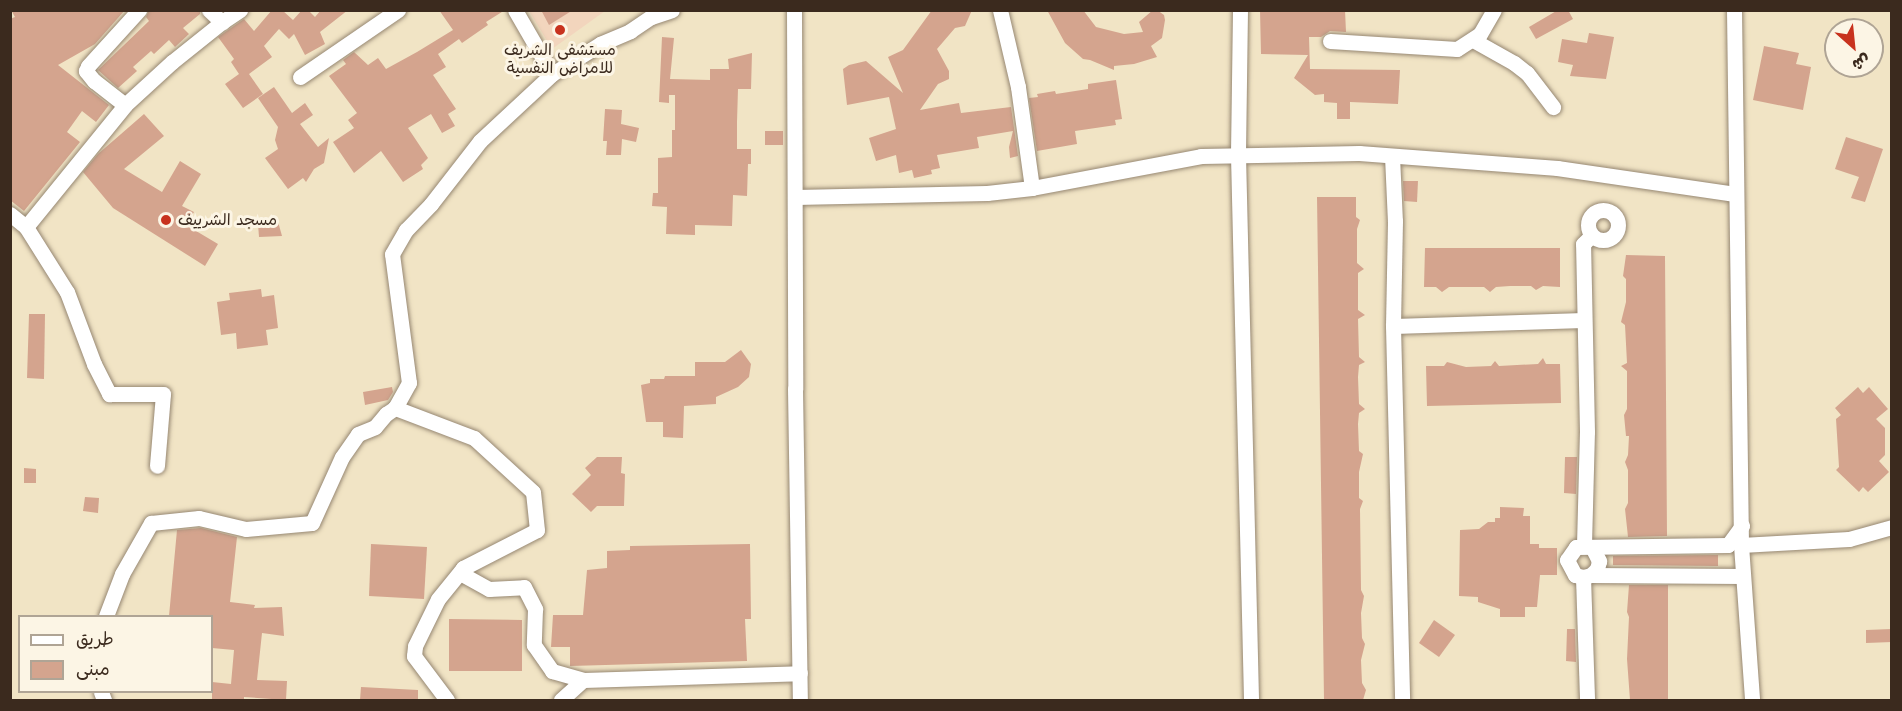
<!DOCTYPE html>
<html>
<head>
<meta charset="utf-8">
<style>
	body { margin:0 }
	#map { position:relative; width:1902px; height:711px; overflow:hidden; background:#f1e4c5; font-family:"Shantell Sans","Playpen Sans Arabic",sans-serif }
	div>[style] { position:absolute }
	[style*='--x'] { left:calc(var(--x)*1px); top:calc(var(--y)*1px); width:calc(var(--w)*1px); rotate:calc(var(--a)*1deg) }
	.built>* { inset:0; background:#f2d5bd }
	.building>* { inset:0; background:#d4a48e }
	.roads { filter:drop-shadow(0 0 2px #968772) drop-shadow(0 0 2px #968772) }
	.street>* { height:15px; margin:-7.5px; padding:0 7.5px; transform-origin:7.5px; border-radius:7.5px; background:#fff }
	.street>.ring { margin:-7.5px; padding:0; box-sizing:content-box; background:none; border:15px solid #fff; border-radius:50% }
	.dots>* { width:16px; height:16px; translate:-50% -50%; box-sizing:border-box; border:3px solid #fcf5e5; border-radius:50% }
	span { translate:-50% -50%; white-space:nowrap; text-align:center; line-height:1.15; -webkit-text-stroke:6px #fcf5e5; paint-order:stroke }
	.poi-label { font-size:16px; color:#3b2a1e }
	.left { translate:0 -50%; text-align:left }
	.frame { position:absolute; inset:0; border:12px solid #3b2a1e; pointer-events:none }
	.legend { position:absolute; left:18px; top:615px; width:195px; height:78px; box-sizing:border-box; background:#fcf5e5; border:2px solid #afa495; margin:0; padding:8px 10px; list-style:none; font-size:18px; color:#3b2a1e }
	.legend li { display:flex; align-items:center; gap:12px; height:30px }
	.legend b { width:30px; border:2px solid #afa495 }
	.north { position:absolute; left:1824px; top:18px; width:60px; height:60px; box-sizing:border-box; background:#fcf5e5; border:2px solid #afa495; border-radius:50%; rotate:153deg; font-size:16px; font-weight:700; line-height:24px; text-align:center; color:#3b2a1e }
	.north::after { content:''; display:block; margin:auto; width:21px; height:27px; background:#c8321e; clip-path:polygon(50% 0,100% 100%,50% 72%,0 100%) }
</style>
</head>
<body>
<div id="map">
	<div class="built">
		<div style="clip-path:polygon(529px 11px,605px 11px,552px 49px)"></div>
	</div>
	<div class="building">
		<div style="clip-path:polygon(11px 10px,125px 10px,95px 44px,58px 65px,109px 105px,96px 122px,82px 111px,67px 132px,80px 142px,24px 211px,10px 200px,10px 19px,15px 17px)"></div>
		<div style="clip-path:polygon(149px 10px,200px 10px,200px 14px,183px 28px,189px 34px,175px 47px,169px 40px,154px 54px,151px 51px,133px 67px,137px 71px,118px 88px,98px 70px,149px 21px,146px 17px)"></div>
		<div style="clip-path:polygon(272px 10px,282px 10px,293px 20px,302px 10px,308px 10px,315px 17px,321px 10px,348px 10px,320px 32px,325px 44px,305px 55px,294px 34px,289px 39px,279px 29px,264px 46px,272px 57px,249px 74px,263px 94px,243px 108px,225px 84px,239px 74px,231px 62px,234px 59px,218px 37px,244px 19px,254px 31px)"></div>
		<div style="clip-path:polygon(439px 10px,505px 10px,486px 22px,488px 25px,462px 43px,459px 39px,438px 54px,446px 67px,433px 75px,456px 109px,448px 114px,455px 126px,442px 133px,431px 114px,408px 128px,428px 158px,421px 165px,423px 169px,403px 182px,381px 151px,354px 173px,333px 142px,354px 128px,348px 120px,357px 113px,329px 76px,346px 64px,343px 60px,354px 52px,368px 65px,378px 58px,386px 69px,417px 52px,453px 30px)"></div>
		<div style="clip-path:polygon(541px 10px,573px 10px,549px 25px)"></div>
		<div style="clip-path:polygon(932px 10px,972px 10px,965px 26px,955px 28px,937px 49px,949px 71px,949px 79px,938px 84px,920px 110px,959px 103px,961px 113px,1011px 107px,1018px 156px,1010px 158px,1009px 147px,1013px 131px,977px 137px,979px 148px,937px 155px,940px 168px,931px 170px,932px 174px,914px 178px,912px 170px,899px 173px,896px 155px,876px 161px,869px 138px,896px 129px,889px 97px,847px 105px,843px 69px,849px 65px,866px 61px,903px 93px,888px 57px,903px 50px)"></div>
		<div style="clip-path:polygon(1047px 10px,1083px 10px,1096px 27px,1124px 34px,1143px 32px,1139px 22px,1153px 10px,1157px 10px,1164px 15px,1165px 20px,1162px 38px,1151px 46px,1157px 57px,1134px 64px,1114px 66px,1114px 70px,1090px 60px,1083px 59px,1065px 43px)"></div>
		<div style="clip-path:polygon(1260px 10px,1345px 10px,1346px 32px,1330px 31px,1321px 37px,1309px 37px,1310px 69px,1400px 70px,1398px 104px,1350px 102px,1350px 119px,1337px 119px,1337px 103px,1324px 102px,1324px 94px,1315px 95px,1294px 78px,1308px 55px,1261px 54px)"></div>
		<div style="clip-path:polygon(1558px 10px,1568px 10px,1573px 19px,1536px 39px,1529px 27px)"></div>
		<div style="clip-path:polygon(1589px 33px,1614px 37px,1606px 79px,1570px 76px,1573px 65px,1558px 62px,1562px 39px,1587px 43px)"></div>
		<div style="clip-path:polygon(662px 37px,674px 38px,670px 79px,710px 80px,710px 69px,729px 69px,728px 59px,752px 53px,751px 89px,738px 89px,737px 122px,737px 149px,751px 149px,751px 164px,748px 164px,747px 196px,733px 195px,732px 226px,695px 225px,695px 235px,666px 234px,667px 207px,652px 206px,653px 193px,658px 193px,658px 158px,672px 157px,672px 130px,675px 130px,675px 95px,669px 95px,669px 103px,659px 102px)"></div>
		<div style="clip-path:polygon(1764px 46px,1799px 53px,1796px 64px,1811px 67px,1803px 110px,1753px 100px)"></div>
		<div style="clip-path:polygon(1116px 80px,1122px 119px,1115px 120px,1116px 125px,1075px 131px,1077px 144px,1037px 151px,1029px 98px,1038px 97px,1037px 94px,1055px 91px,1056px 94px,1088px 89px,1088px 84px)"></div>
		<div style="clip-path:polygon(274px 87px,292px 113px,305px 103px,313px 115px,300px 124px,318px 147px,329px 138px,324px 163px,314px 169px,306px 182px,303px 178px,288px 189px,265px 158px,278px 149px,275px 140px,278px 127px,258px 98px)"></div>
		<div style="clip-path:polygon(605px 109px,622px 110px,621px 124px,639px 128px,636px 142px,622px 139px,621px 155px,606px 155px,607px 141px,603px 141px)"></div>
		<div style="clip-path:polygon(144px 114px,164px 136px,124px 169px,162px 192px,180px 161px,201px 174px,182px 206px,194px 212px,186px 225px,218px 244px,205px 266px,113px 208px,83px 172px,98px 154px)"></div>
		<div style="clip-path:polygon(765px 131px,783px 131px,783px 145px,765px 145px)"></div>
		<div style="clip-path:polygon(1846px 137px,1883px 149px,1865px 202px,1851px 198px,1859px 177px,1835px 169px)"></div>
		<div style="clip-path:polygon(1403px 181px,1418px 181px,1417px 202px,1404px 201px)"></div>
		<div style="clip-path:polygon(1317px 197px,1356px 197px,1356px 217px,1360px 220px,1357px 229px,1357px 263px,1364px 269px,1358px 273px,1358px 310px,1365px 315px,1358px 319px,1359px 357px,1365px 362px,1359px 365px,1358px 377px,1359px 404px,1365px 409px,1359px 413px,1358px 424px,1359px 451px,1363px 454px,1359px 472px,1359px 498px,1363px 501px,1360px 509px,1361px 590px,1364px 596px,1361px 613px,1362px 638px,1365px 644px,1361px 660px,1362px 683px,1366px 690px,1363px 700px,1324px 700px)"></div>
		<div style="clip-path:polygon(277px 218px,282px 236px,259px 237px,258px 224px)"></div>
		<div style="clip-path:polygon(1425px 248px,1560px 248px,1560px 287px,1543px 286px,1536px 290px,1531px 286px,1510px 286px,1496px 287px,1490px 292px,1484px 287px,1449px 287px,1442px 292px,1436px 287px,1424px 287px)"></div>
		<div style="clip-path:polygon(1626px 255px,1665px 256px,1667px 536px,1628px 537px,1625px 509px,1628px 503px,1628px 470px,1625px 462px,1628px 455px,1629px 436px,1626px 436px,1624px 415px,1627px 409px,1627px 371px,1621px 366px,1627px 363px,1625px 325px,1621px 322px,1626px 302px,1626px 279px,1623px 276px)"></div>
		<div style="clip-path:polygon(261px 289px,262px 297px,274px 295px,278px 328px,266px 330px,268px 345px,237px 349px,236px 333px,221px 335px,217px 302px,230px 300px,229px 293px)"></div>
		<div style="clip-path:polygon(29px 314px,45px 314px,44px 379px,27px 378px)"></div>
		<div style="clip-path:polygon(741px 350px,751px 364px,749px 377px,738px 387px,716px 397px,716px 404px,684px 406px,683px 438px,663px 437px,663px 422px,646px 422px,641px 385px,650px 383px,650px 379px,664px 379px,665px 376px,695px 376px,695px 362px,725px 362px)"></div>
		<div style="clip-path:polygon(1543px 358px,1546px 364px,1560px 364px,1561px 403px,1427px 406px,1426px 366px,1444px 366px,1447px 362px,1466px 367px,1491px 366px,1495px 361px,1499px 366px,1538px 364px)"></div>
		<div style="clip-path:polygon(392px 387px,393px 392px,388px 400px,365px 405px,363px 392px)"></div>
		<div style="clip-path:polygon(1858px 387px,1863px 393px,1869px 387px,1888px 409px,1876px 419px,1885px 428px,1885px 455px,1879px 461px,1889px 472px,1868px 492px,1863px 487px,1859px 492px,1836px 470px,1839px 467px,1836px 419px,1841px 415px,1835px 408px)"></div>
		<div style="clip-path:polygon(597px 457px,622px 457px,621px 473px,625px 474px,624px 506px,597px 506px,591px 512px,572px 494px,591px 475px,585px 468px)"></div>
		<div style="clip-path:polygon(1565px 457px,1577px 457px,1576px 494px,1564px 493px)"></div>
		<div style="clip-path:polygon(24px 468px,36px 469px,36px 483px,24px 483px)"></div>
		<div style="clip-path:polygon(85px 497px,99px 498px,98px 513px,83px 511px)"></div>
		<div style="clip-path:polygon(1500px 507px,1524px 508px,1523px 516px,1530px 516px,1530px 544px,1539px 544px,1539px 548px,1557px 548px,1557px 575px,1540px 575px,1537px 607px,1525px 607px,1525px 617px,1500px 617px,1500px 609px,1478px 602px,1478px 597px,1459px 596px,1460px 530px,1479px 529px,1488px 522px,1495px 522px,1495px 518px,1500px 518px)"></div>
		<div style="clip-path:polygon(201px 528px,237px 537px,230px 602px,255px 605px,254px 608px,282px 607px,284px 636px,262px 633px,257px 680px,287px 681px,286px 700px,244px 697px,244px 700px,212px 700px,212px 682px,231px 684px,234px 650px,212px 648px,212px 616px,169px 616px,177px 530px)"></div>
		<div style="clip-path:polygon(371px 544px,427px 547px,424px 599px,369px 596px)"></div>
		<div style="clip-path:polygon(750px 544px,751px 619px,745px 619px,747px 661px,570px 666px,570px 647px,551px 647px,553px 615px,583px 615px,587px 570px,607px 568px,607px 551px,630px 550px,630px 546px)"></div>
		<div style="clip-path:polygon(1718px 555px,1718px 566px,1613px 565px,1613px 556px)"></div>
		<div style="clip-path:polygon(1629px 585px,1668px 585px,1668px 700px,1630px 700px,1627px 659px,1629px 617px,1627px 612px)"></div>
		<div style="clip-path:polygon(449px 619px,522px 620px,522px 671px,449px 671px)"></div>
		<div style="clip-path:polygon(1434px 620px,1455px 635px,1439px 657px,1419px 643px)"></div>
		<div style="clip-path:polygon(1567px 629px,1575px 629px,1576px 662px,1566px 661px)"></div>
		<div style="clip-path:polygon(1892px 629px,1892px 642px,1866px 643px,1866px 630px)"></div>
		<div style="clip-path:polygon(361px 687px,418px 690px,418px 700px,360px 700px)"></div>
	</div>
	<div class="roads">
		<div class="street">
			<div style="--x:209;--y:10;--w:18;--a:43"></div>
			<div style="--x:515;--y:10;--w:74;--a:60"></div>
			<div style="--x:794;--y:10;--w:379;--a:89.8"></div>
			<div style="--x:795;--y:389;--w:311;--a:89.1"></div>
			<div style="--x:1000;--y:10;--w:79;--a:76.8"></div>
			<div style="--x:1018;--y:87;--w:102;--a:82.1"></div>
			<div style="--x:1240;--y:10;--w:145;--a:90.8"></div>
			<div style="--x:1238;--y:155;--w:545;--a:88.63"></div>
			<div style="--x:1734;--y:10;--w:535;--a:89.25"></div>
			<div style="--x:1741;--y:545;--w:155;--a:85.9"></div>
			<div style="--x:1473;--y:40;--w:47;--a:29.3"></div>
			<div style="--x:1514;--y:63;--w:16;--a:38"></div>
			<div style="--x:1527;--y:73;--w:43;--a:52.6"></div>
			<div style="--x:1330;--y:41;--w:127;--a:3.6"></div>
			<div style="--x:1457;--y:49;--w:27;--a:-33"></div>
			<div style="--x:1480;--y:34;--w:28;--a:-60"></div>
			<div style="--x:300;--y:77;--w:119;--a:-34.4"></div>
			<div style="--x:125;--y:105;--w:39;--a:-142"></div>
			<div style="--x:94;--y:81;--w:13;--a:-129"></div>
			<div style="--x:86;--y:71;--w:5;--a:-68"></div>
			<div style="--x:88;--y:66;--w:76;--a:-47.7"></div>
			<div style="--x:1392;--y:156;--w:65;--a:87.4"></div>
			<div style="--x:1395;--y:221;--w:105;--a:91.1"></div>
			<div style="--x:1393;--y:326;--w:374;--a:88.6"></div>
			<div style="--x:795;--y:197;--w:192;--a:-1.2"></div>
			<div style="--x:987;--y:193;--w:45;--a:-6.3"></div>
			<div style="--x:1032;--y:188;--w:172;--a:-10.7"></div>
			<div style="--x:1201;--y:156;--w:158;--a:-1.1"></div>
			<div style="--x:1359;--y:153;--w:199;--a:4.3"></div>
			<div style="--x:1557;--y:168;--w:180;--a:8.3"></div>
			<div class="ring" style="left:1588px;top:210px;width:15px;height:15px"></div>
			<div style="--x:10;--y:214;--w:21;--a:39"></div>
			<div style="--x:26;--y:227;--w:77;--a:57.8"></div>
			<div style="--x:67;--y:292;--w:77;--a:69.4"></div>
			<div style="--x:94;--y:364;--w:34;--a:63"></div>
			<div style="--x:109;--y:394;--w:54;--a:0"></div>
			<div style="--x:163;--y:394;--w:72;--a:94.8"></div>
			<div style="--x:26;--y:227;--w:157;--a:-50.9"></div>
			<div style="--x:125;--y:105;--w:64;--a:-42.5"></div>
			<div style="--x:172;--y:62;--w:64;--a:-38.7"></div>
			<div style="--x:222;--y:22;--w:22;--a:-34"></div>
			<div style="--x:1393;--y:326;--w:191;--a:-1.8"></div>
			<div style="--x:1584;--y:545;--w:113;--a:-88.5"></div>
			<div style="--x:1587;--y:432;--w:188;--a:-91.2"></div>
			<div style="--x:1583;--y:244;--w:11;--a:-45"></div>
			<div style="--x:1741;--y:545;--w:108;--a:-3.2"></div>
			<div style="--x:1849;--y:539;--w:45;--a:-15.6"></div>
			<div style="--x:1592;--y:547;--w:16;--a:63"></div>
			<div style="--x:1599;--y:561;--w:8;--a:104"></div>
			<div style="--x:1597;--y:569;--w:8;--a:135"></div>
			<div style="--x:1591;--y:575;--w:8;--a:166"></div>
			<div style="--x:1583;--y:577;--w:8;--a:-166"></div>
			<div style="--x:1575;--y:575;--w:17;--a:-118"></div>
			<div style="--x:1567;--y:560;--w:16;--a:-55"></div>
			<div style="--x:1576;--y:547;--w:152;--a:-0.8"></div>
			<div style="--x:1728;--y:545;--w:24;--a:-54"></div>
			<div style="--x:463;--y:568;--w:6;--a:121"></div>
			<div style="--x:460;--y:573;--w:33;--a:29"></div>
			<div style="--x:489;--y:589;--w:35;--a:-3"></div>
			<div style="--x:524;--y:587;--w:25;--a:63"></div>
			<div style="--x:535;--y:609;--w:36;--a:92"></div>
			<div style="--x:534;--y:645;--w:32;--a:55"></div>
			<div style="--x:552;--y:671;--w:32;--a:16"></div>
			<div style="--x:583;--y:680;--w:30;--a:138"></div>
			<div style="--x:1591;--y:575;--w:152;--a:0.4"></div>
			<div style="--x:1583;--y:577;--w:123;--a:88.1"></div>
			<div style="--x:106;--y:616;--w:45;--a:-69.1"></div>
			<div style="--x:122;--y:574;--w:59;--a:-60.4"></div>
			<div style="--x:151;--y:523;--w:48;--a:-5.9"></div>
			<div style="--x:199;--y:518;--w:48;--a:13.2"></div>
			<div style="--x:246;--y:529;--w:66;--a:-5.2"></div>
			<div style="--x:312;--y:523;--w:72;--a:-65.6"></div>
			<div style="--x:342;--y:457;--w:28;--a:-55"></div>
			<div style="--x:358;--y:434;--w:18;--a:-22"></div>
			<div style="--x:375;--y:427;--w:17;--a:-50"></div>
			<div style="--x:386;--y:414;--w:11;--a:-34"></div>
			<div style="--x:583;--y:680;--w:217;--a:-1.8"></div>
			<div style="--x:101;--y:692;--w:9;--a:69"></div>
			<div style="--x:447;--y:700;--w:55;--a:-126.9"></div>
			<div style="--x:414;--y:656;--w:10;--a:-84"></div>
			<div style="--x:415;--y:646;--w:52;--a:-63.9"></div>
			<div style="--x:438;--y:599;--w:40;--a:-51"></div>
			<div style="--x:463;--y:568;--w:83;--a:-27.2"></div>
			<div style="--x:537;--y:530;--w:38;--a:-96"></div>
			<div style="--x:533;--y:492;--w:80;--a:-137.5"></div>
			<div style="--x:474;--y:438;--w:85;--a:-159.2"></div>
			<div style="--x:395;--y:408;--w:29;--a:-61"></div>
			<div style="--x:409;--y:383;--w:130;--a:-97.5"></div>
			<div style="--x:392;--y:254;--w:28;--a:-60"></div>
			<div style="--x:406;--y:230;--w:36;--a:-46"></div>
			<div style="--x:431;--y:204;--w:80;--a:-52.1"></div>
			<div style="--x:480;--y:141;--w:98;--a:-42.9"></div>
			<div style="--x:552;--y:74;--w:57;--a:-32"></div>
			<div style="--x:600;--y:44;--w:33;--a:-23"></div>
			<div style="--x:630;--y:31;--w:25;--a:-34"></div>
			<div style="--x:651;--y:17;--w:22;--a:-18"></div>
		</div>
	</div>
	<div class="dots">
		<div style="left:560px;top:30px;background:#c8321e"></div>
		<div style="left:166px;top:220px;background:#c8321e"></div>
	</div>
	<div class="poi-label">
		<span style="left:560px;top:59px">مستشفى الشريف<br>للامراض النفسية</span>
		<span class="left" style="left:178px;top:220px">مسجد الشرييف</span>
	</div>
	<div class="frame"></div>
	<ul class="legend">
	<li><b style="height:8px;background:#fff"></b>طريق</li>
	<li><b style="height:16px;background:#d4a48e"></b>مبنى</li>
	</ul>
	<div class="north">ش</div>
</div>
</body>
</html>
